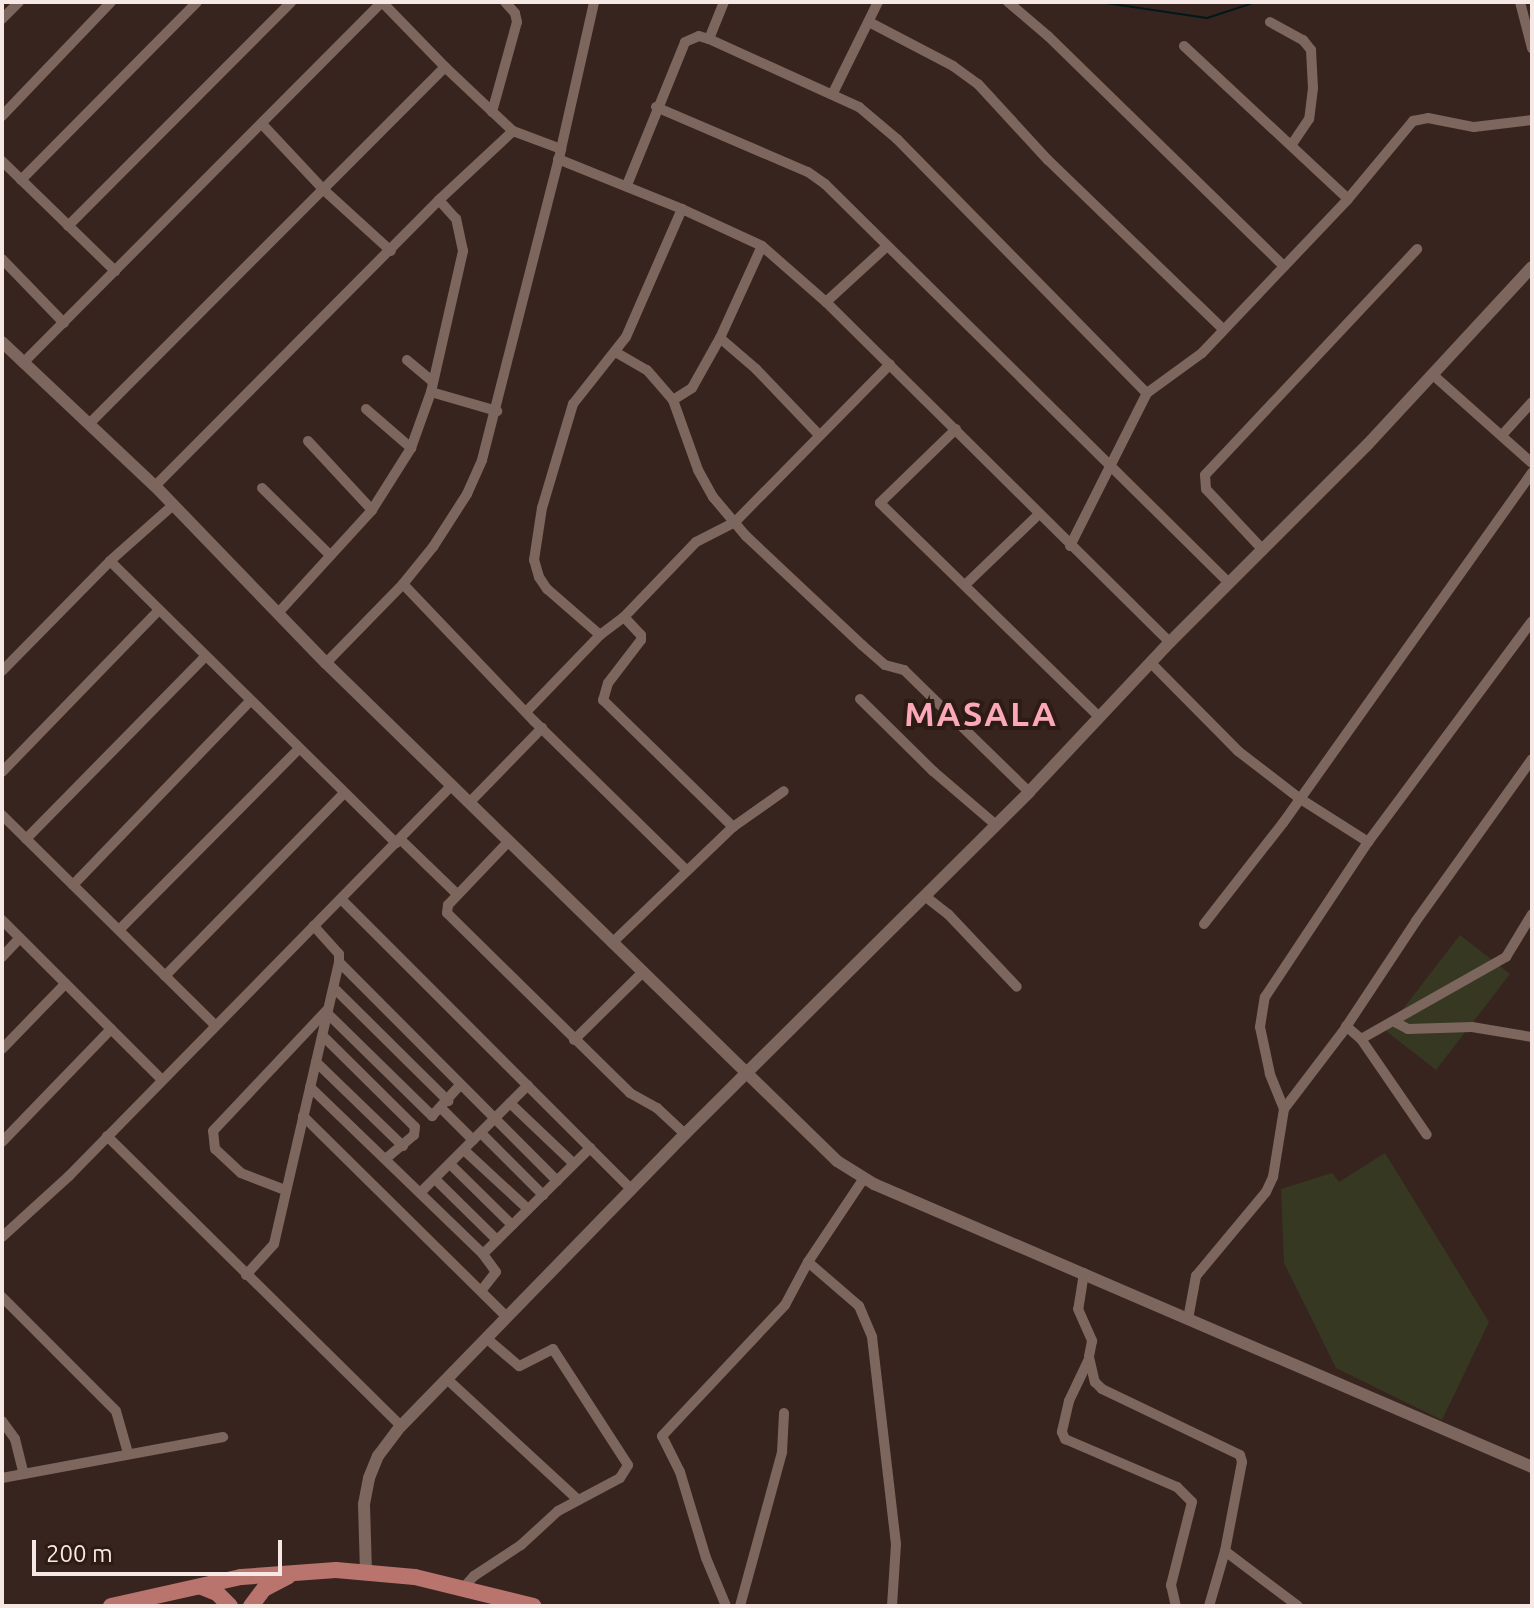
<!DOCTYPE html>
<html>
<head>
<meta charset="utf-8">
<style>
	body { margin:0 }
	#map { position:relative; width:1534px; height:1608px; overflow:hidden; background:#37241e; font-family:Ubuntu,sans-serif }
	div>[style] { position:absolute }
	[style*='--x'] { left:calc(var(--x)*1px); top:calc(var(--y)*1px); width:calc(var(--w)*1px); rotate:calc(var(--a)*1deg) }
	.green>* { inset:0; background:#363822 }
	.stream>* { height:2px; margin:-1px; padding:0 1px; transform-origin:1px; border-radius:1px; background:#00181b }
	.minor>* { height:10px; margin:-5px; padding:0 5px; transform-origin:5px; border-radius:5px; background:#7c665e }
	.tertiary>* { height:12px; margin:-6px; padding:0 6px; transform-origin:6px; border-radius:6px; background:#7c665e }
	.trunk>* { height:16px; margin:-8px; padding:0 8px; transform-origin:8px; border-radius:8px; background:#b9746e }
	span { translate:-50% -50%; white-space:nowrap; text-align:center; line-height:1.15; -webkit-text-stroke:8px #2d1b14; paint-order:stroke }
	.district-label { font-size:34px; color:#fba8ba; font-weight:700; letter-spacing:2px }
	.frame { position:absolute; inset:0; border:4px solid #f6e9e5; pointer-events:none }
	.scale { position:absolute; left:32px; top:1540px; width:250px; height:36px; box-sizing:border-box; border:4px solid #f6e9e5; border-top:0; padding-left:10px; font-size:24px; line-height:28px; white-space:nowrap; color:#f6e9e5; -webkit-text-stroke:6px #2d1b14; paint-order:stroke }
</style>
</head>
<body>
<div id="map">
	<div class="green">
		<div style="clip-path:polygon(1460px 935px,1510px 974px,1436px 1070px,1386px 1031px)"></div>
		<div style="clip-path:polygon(1385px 1153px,1489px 1322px,1442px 1420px,1336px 1368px,1284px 1263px,1281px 1189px,1332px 1173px,1339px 1182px)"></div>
	</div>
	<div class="stream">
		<div style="--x:1099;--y:2;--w:109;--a:8.4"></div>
		<div style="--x:1207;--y:18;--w:52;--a:-18.1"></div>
	</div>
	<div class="minor">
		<div style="--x:382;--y:2;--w:91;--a:45.9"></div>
		<div style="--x:1008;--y:2;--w:52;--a:40.4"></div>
		<div style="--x:1048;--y:36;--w:330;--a:44.3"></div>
		<div style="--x:1520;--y:2;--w:48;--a:75.4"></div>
		<div style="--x:2;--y:19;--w:24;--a:-45"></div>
		<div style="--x:869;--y:22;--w:95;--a:27.6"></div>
		<div style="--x:953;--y:66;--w:31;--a:36"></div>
		<div style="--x:978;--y:84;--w:103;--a:47.4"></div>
		<div style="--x:1048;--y:160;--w:243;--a:44"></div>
		<div style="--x:1270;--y:22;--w:38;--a:29"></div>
		<div style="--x:1303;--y:40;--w:13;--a:51"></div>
		<div style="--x:1311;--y:50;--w:38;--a:87"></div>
		<div style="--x:1313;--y:88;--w:31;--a:97"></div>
		<div style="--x:1309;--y:119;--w:32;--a:124"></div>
		<div style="--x:709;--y:39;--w:40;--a:-68"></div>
		<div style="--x:1184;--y:46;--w:224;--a:43"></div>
		<div style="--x:833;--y:93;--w:102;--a:-63.7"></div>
		<div style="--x:656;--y:107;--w:165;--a:23.2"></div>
		<div style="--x:808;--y:172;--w:21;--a:35"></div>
		<div style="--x:825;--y:184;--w:566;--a:44.64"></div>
		<div style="--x:492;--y:112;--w:93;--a:-74.5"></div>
		<div style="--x:517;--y:22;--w:9;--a:-103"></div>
		<div style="--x:515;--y:13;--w:15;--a:-132"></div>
		<div style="--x:2;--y:116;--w:158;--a:-46.3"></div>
		<div style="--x:262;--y:124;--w:92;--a:46.8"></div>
		<div style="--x:325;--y:191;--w:89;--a:42.3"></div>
		<div style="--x:558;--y:159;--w:134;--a:22"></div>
		<div style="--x:682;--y:209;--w:88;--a:24.8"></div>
		<div style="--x:762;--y:246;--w:85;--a:41.2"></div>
		<div style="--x:826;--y:302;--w:484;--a:44.7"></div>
		<div style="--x:2;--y:161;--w:158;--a:44.2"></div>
		<div style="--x:21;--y:180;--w:250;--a:-45.3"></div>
		<div style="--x:627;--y:185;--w:154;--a:-67.9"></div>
		<div style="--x:685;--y:42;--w:15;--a:-23"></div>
		<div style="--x:699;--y:36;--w:10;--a:17"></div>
		<div style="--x:709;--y:39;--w:165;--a:24.4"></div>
		<div style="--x:859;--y:107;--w:50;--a:40.1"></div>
		<div style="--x:897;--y:139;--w:356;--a:45.5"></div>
		<div style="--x:68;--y:226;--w:316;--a:-45.1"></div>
		<div style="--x:2;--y:259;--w:89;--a:45.9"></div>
		<div style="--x:826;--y:302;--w:81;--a:-42.5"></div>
		<div style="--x:720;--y:338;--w:48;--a:40.7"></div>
		<div style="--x:756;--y:369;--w:91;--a:46.3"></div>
		<div style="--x:617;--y:353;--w:34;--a:30"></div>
		<div style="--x:647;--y:370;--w:40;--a:49"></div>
		<div style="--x:673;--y:400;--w:74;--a:70.3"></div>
		<div style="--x:698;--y:470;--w:31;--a:61"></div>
		<div style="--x:713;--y:497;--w:51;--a:49.8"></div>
		<div style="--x:746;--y:536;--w:159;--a:43.2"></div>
		<div style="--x:862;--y:645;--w:30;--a:41"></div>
		<div style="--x:885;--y:665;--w:20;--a:15"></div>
		<div style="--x:904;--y:670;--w:175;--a:44.3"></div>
		<div style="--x:407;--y:360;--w:34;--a:40"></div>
		<div style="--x:23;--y:363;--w:509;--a:-45.16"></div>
		<div style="--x:1432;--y:374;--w:134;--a:41.7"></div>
		<div style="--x:431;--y:392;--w:69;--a:16.1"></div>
		<div style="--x:673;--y:400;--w:22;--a:-32"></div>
		<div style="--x:692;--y:388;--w:57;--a:-60.8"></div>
		<div style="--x:720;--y:338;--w:101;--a:-65.5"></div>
		<div style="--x:366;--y:409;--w:60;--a:40.9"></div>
		<div style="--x:89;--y:424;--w:504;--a:-45.08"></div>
		<div style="--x:445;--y:67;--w:93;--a:43.3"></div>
		<div style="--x:513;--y:131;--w:51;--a:20.6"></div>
		<div style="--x:956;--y:429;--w:106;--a:135.8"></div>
		<div style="--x:880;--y:503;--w:306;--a:44.3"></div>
		<div style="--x:1503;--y:434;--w:43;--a:-47.8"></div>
		<div style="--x:308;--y:441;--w:94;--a:47.2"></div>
		<div style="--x:155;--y:486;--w:403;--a:-45.2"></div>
		<div style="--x:262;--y:488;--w:94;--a:44.6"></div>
		<div style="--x:1070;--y:546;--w:171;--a:-63.3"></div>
		<div style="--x:1147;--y:393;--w:68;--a:-36"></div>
		<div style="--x:1202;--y:353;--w:212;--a:-46.5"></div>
		<div style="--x:1348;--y:199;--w:102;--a:-50.2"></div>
		<div style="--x:1413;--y:121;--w:15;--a:-11"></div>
		<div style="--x:1428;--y:118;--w:47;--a:11.1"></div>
		<div style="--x:1474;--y:127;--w:58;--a:-6.9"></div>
		<div style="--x:1263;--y:550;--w:83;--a:-133.1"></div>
		<div style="--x:1206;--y:489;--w:14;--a:-94"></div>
		<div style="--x:1205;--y:475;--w:310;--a:-46.8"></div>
		<div style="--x:110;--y:561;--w:402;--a:44.6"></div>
		<div style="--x:403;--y:584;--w:190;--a:46.3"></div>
		<div style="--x:534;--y:721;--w:213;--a:44.4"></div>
		<div style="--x:965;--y:585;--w:103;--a:-43.8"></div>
		<div style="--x:279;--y:612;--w:138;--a:-47.6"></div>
		<div style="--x:372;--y:510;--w:73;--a:-57.8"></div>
		<div style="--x:411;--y:448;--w:59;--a:-70.3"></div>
		<div style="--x:431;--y:392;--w:145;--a:-77.2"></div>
		<div style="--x:463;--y:251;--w:33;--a:-102"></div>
		<div style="--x:456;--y:219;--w:25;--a:-132"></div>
		<div style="--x:439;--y:200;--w:101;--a:-43"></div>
		<div style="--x:624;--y:617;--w:104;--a:-46.2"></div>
		<div style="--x:696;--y:542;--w:44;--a:-27.1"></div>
		<div style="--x:735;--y:522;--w:221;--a:-45.5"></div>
		<div style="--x:600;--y:635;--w:70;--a:-139"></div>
		<div style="--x:547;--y:589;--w:14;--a:-124"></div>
		<div style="--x:539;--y:577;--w:18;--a:-106"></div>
		<div style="--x:534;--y:560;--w:53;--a:-81.3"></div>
		<div style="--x:542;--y:508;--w:109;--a:-73.4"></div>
		<div style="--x:573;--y:404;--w:85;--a:-51.7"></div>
		<div style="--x:626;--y:337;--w:140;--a:-66.4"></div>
		<div style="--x:326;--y:663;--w:110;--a:-45.7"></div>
		<div style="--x:403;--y:584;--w:48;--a:-51"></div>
		<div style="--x:433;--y:547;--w:63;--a:-57.3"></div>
		<div style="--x:467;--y:494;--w:37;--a:-66"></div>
		<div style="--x:482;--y:460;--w:321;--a:-75.7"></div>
		<div style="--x:561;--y:149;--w:151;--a:-77.3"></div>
		<div style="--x:1151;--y:663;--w:124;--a:45.3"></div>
		<div style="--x:1238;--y:751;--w:77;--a:37.6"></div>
		<div style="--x:1299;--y:798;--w:82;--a:32.5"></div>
		<div style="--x:2;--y:671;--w:154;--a:-45.5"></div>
		<div style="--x:110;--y:561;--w:84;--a:-41.6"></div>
		<div style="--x:860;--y:699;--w:103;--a:44.6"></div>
		<div style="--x:933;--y:771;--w:83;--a:40.6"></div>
		<div style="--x:526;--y:712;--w:107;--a:-46.1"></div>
		<div style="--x:600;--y:635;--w:30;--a:-37"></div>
		<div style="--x:624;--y:617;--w:25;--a:47"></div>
		<div style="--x:641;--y:635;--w:5;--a:90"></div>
		<div style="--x:641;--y:640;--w:54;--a:127.5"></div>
		<div style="--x:608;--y:683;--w:18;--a:106"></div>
		<div style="--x:603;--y:700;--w:182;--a:44.3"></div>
		<div style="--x:2;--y:772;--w:224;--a:-45.9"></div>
		<div style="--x:469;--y:803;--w:105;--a:-45.8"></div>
		<div style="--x:2;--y:815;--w:299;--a:44.6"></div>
		<div style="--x:26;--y:839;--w:254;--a:-45.5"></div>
		<div style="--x:400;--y:839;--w:79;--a:44"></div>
		<div style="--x:508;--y:842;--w:87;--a:133.6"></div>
		<div style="--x:448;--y:905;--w:8;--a:97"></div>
		<div style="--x:447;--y:913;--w:257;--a:44.5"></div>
		<div style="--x:630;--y:1093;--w:31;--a:29"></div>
		<div style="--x:657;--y:1108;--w:38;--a:43"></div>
		<div style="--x:73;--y:885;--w:254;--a:-46.1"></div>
		<div style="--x:926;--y:897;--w:28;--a:38"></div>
		<div style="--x:948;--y:914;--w:100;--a:46.6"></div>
		<div style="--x:341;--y:899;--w:410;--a:45"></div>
		<div style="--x:2;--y:920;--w:226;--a:45"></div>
		<div style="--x:1204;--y:924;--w:128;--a:-52"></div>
		<div style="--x:1283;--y:823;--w:430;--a:-54.6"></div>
		<div style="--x:119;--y:930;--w:254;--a:-45.2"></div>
		<div style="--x:612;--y:943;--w:168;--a:-43.8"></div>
		<div style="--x:733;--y:827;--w:62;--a:-35.2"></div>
		<div style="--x:2;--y:957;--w:26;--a:-47"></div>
		<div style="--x:339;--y:962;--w:309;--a:45.1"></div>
		<div style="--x:165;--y:976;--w:255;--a:-45.6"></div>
		<div style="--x:334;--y:988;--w:161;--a:44.7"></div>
		<div style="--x:328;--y:1014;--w:146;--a:44.4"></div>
		<div style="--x:432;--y:1116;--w:42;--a:-47.9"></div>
		<div style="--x:1395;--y:1022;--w:15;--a:28"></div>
		<div style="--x:1408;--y:1029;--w:64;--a:-1.8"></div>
		<div style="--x:1472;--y:1027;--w:61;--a:9.5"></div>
		<div style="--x:1346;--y:1026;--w:20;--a:41"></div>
		<div style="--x:1361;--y:1039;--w:116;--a:55.5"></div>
		<div style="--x:323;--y:1036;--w:129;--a:44.7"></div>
		<div style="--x:415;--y:1127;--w:8;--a:97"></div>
		<div style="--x:414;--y:1135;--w:35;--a:140"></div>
		<div style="--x:1361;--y:1039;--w:167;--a:-29.5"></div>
		<div style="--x:1506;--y:957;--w:50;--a:-58.8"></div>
		<div style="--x:574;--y:1040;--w:97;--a:-44.6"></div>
		<div style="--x:2;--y:1049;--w:91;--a:-45.9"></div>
		<div style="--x:316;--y:1062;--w:121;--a:44"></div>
		<div style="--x:310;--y:1087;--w:240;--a:44"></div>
		<div style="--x:483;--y:1254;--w:151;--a:-44.7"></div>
		<div style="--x:510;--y:1103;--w:88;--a:43.6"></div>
		<div style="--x:442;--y:1109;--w:44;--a:45"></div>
		<div style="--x:1284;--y:1109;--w:38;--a:-112"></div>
		<div style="--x:1270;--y:1074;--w:48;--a:-102"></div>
		<div style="--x:1260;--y:1027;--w:30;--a:-81"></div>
		<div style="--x:1265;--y:997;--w:186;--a:-56.4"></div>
		<div style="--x:1368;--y:842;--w:275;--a:-53.4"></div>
		<div style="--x:303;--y:1116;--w:286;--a:44.6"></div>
		<div style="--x:481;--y:1133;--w:88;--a:45"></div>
		<div style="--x:107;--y:1136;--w:413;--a:44.6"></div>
		<div style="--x:2;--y:1142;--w:157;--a:-46"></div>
		<div style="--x:464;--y:1150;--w:87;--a:42.7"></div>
		<div style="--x:450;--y:1164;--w:87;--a:44.5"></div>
		<div style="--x:435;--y:1179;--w:87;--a:44.5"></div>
		<div style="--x:285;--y:1190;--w:47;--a:-158.9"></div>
		<div style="--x:241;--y:1173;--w:35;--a:-137"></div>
		<div style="--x:215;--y:1149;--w:18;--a:-96"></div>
		<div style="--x:213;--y:1131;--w:166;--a:-46.7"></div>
		<div style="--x:421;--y:1192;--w:151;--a:-45"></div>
		<div style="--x:2;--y:1237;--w:91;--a:-42.3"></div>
		<div style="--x:69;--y:1176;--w:546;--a:-45.59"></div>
		<div style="--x:808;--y:1262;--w:67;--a:40.8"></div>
		<div style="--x:859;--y:1306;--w:34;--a:67"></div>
		<div style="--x:872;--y:1337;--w:208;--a:83.4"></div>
		<div style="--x:896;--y:1544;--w:62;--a:93.7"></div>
		<div style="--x:1084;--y:1273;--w:36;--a:99"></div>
		<div style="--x:1078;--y:1309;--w:35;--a:66"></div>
		<div style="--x:1092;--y:1341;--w:16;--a:101"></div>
		<div style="--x:1089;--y:1357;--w:26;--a:77"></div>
		<div style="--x:1095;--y:1382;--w:10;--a:45"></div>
		<div style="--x:1102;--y:1389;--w:153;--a:25.6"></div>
		<div style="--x:1240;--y:1455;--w:7;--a:74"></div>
		<div style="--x:1242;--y:1462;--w:91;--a:100.8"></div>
		<div style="--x:1225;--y:1551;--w:57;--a:106.2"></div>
		<div style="--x:246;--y:1275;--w:42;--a:-47.9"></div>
		<div style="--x:274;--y:1244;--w:289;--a:-77"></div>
		<div style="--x:339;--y:962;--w:8;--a:-90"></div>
		<div style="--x:339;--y:954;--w:38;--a:-132"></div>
		<div style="--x:481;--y:1291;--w:24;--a:-52"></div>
		<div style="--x:496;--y:1272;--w:22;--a:-126"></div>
		<div style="--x:2;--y:1297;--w:161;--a:45"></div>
		<div style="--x:116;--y:1411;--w:44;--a:74.1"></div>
		<div style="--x:1188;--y:1319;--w:44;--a:-79.5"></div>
		<div style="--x:1196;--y:1276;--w:109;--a:-50.2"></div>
		<div style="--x:1266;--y:1192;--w:17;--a:-65"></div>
		<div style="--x:1273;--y:1177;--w:69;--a:-80.8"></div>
		<div style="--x:1284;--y:1109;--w:96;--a:-52.7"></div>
		<div style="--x:1342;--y:1033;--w:134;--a:-56.5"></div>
		<div style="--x:1416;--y:921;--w:199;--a:-54.4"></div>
		<div style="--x:1089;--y:1359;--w:47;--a:115.5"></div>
		<div style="--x:1069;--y:1401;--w:32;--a:103"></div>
		<div style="--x:1062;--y:1432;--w:8;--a:67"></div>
		<div style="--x:1065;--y:1439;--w:122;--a:23.2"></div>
		<div style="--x:1177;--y:1487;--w:21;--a:45"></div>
		<div style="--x:1192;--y:1502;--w:86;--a:104.2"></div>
		<div style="--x:1171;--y:1585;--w:22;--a:77"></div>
		<div style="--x:447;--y:1379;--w:177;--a:42.7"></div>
		<div style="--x:2;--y:1421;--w:22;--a:54"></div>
		<div style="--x:15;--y:1439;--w:36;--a:76"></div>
		<div style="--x:2;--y:1478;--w:225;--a:-10.5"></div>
		<div style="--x:1225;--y:1551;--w:91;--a:37"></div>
		<div style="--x:464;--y:1587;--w:15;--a:-48"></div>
		<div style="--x:474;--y:1576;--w:56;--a:-33.4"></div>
		<div style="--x:521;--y:1545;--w:50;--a:-42.6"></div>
		<div style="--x:558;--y:1511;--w:70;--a:-28"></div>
		<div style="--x:620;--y:1478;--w:15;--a:-58"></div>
		<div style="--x:628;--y:1465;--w:138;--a:-122.9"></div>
		<div style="--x:553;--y:1349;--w:38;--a:153"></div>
		<div style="--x:519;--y:1366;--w:43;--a:-139.7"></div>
		<div style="--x:726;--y:1606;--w:52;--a:-112.6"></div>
		<div style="--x:706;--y:1558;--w:90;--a:-106.8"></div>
		<div style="--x:680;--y:1472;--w:40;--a:-116.6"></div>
		<div style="--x:662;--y:1436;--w:180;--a:-46.8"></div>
		<div style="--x:785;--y:1305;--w:49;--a:-61.9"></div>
		<div style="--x:808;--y:1262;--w:101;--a:-56.3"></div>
		<div style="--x:740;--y:1606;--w:160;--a:-74.7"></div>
		<div style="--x:782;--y:1452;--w:39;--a:-87"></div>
	</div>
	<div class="tertiary">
		<div style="--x:2;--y:342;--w:210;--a:43.3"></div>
		<div style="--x:155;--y:486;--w:246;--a:46"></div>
		<div style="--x:326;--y:663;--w:714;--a:44.26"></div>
		<div style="--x:837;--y:1161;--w:44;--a:31.9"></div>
		<div style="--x:874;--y:1184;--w:716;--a:23.27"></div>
		<div style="--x:366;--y:1572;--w:68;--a:-91.7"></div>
		<div style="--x:364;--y:1504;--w:26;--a:-79"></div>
		<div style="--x:369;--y:1478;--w:24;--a:-68"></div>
		<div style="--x:378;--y:1456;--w:38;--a:-53"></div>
		<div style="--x:401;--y:1426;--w:407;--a:-45.8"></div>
		<div style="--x:685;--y:1134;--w:485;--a:-44.8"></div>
		<div style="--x:1029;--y:792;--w:206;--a:-46.8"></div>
		<div style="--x:1170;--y:642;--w:280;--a:-45"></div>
		<div style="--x:1368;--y:444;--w:241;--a:-47.2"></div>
	</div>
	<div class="trunk">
		<div style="--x:202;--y:1587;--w:16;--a:22"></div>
		<div style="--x:217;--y:1593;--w:18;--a:45"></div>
		<div style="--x:111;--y:1606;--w:133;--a:-12.6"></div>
		<div style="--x:241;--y:1577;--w:95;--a:-4.2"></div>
		<div style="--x:336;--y:1570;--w:79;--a:5.1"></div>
		<div style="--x:415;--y:1577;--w:122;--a:13.8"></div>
		<div style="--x:251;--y:1606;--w:21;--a:-53"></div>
		<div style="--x:264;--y:1589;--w:27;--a:-28"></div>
	</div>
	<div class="district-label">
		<span style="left:981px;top:714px">MASALA</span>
	</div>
	<div class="frame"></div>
	<div class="scale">200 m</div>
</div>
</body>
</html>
